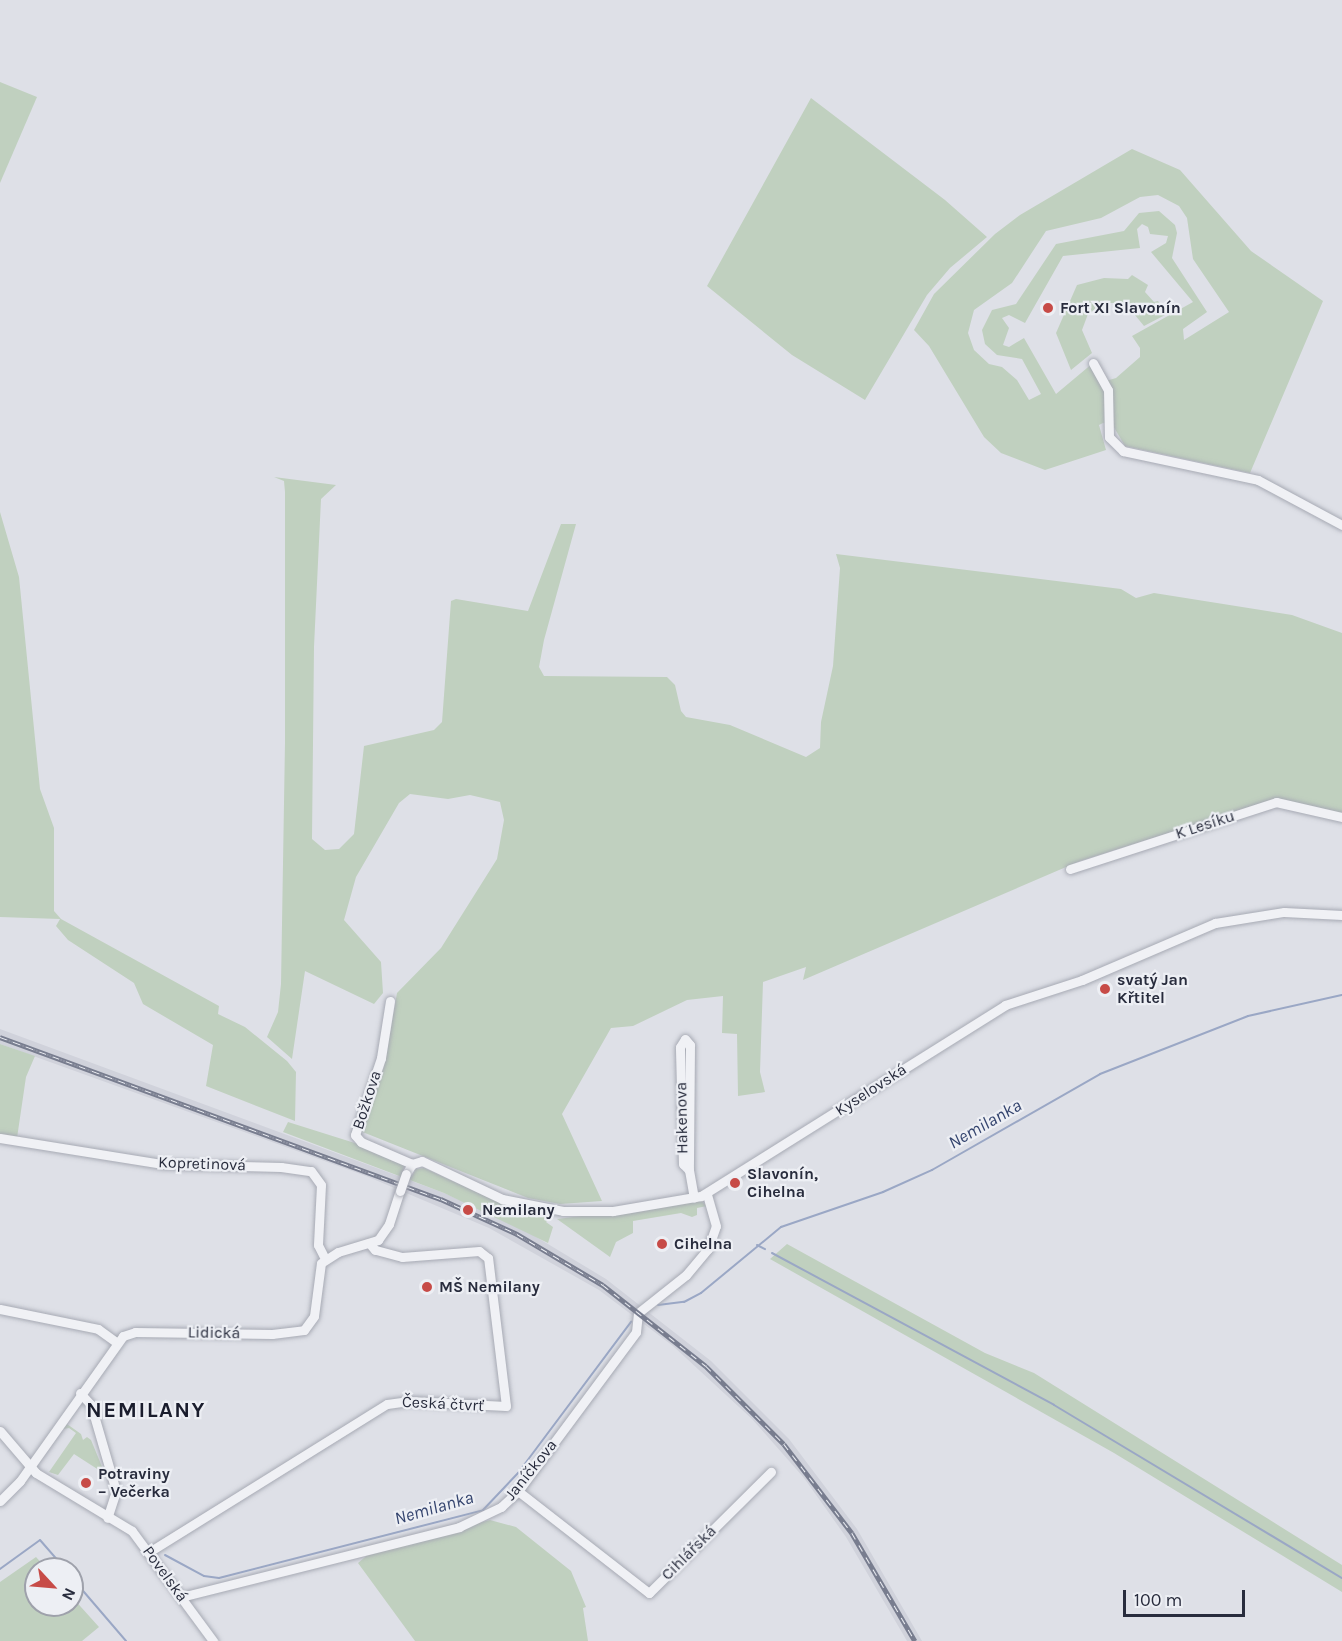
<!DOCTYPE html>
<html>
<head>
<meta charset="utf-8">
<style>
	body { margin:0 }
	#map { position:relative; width:1342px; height:1641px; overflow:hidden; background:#dee0e7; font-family:Karla,sans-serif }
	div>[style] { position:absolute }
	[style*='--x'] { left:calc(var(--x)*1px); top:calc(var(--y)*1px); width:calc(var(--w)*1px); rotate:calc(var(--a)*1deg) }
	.built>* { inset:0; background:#d0d2db }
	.green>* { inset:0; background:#c0d0bf }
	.stream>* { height:2px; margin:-1px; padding:0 1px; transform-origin:1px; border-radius:1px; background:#9aa7c5 }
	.roads { filter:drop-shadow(0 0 2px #a7aab4) drop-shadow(0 0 2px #a7aab4) }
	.minor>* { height:9px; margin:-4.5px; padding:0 4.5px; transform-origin:4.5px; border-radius:4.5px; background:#f0f1f5 }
	.rail>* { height:4.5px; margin-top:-2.25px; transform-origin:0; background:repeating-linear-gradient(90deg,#edeff4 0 7px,#787d8f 0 14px); box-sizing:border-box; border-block:2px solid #787d8f }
	.bridges { filter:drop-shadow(0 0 2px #a7aab4) drop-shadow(0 0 2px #a7aab4) }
	.minor-bridge>* { height:9px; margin:-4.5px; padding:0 4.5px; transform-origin:4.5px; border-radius:4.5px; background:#f0f1f5 }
	.dots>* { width:16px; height:16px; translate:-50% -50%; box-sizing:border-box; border:3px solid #edeff4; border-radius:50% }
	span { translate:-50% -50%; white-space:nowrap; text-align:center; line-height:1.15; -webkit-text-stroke:4.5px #edeff4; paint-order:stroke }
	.poi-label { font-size:16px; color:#282c3d; font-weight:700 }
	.left { translate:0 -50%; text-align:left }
	.street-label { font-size:16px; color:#282c3d }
	.water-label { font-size:18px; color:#34446e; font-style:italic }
	.district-label { font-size:22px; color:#1a1d2d; font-weight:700; letter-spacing:1.5px }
	.north { position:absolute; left:24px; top:1557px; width:60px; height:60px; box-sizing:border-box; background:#edeff4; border:2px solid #9ea1ab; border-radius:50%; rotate:116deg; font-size:16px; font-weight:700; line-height:24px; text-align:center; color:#282c3d }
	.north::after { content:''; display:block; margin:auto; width:21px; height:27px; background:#c74b47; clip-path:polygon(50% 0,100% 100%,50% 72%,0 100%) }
	.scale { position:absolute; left:1123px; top:1590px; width:122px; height:27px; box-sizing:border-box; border:3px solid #282c3d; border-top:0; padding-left:8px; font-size:18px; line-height:21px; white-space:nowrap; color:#282c3d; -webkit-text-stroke:4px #edeff4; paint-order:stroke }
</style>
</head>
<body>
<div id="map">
	<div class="built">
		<div style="clip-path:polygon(0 1029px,444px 1193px,523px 1229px,606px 1279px,711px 1361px,789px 1439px,857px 1529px,922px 1641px,907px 1641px,846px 1537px,804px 1478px,752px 1419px,673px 1346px,599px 1290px,489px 1228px,366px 1176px,0 1044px)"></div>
	</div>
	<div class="green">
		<div style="clip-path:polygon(0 82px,37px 97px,0 183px)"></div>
		<div style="clip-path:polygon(811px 98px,945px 200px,987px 237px,950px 268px,927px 295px,865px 400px,792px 355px,707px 286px)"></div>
		<div style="clip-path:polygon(evenodd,1132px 149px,1180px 170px,1251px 251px,1323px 301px,1250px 473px,1125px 446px,1112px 424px,1103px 423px,1099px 425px,1106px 450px,1045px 470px,1001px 453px,984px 437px,929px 346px,914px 330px,934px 294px,995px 234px,1020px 215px,1132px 149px,1158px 195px,1179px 206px,1187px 218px,1193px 259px,1229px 312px,1184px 340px,1183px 329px,1207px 312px,1172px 258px,1177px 233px,1175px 225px,1159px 211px,1139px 213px,1124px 231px,1056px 244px,1016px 304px,992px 310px,982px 330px,985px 344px,997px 355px,1022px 359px,1041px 394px,1029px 400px,1017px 380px,1002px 367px,989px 364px,974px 350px,968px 333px,974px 310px,1012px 283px,1046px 231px,1101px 218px,1140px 197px,1158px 195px,1132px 149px,1142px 224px,1148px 227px,1150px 234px,1168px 236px,1166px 243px,1151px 252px,1193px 302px,1132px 336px,1140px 348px,1140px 357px,1116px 378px,1106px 381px,1093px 363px,1056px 394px,1024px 338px,1009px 347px,1003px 345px,1009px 328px,1002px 318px,1009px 315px,1025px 323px,1063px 256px,1140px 248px,1137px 229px,1142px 224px)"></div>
		<div style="clip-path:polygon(1132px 275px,1148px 285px,1145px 292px,1154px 302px,1158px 301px,1167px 314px,1144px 326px,1125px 303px,1104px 303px,1088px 314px,1082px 330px,1092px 353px,1071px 370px,1056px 333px,1077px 285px,1104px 278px,1128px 279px)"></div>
		<div style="clip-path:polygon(274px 477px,336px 485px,321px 499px,314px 647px,312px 839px,325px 850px,339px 849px,354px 834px,364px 746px,434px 730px,442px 722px,451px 601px,456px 599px,528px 611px,561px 524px,576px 524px,544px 640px,539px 667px,544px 676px,667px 677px,675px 685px,681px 711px,686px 717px,730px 725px,806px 757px,820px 748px,821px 722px,833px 666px,840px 568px,836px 554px,1121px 589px,1136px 598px,1154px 593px,1292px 615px,1342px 633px,1342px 813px,1276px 799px,1080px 861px,803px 980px,806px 967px,763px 982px,760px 1072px,765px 1092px,738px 1096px,737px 1034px,722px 1033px,723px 996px,687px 1000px,633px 1026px,611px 1028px,562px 1114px,602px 1201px,560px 1204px,528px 1198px,360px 1131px,384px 1067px,397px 993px,441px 948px,497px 859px,504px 820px,500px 802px,470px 795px,448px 799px,410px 794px,399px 803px,356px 877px,344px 920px,381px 962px,383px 993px,374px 1004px,305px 971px,292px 1059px,267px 1037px,278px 1012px,281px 984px,285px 742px,285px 492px,284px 481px)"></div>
		<div style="clip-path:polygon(0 512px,19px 577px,40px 789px,54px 828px,54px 911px,61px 919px,219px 1006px,218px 1014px,245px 1027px,287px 1061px,296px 1072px,295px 1121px,206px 1086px,213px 1045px,143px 1004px,134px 983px,68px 940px,56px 926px,60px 919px,0 917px)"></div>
		<div style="clip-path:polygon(0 1044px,35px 1056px,26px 1077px,17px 1138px,0 1136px)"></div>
		<div style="clip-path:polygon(288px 1122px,361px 1145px,404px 1165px,403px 1172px,412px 1176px,416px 1169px,424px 1168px,503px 1204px,551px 1216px,546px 1222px,553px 1227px,548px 1243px,444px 1193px,283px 1132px)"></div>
		<div style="clip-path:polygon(701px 1201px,707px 1206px,697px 1208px,697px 1215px,692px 1217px,681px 1213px,633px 1221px,633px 1233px,616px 1242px,610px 1257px,557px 1219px)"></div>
		<div style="clip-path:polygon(787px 1244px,985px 1353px,1034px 1373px,1342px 1565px,1342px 1592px,1114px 1453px,770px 1259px)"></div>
		<div style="clip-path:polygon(67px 1424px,81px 1434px,83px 1440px,87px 1437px,91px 1440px,105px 1474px,74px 1454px,58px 1475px,49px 1472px,76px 1433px,69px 1428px,63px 1429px)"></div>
		<div style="clip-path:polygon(490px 1520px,516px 1527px,571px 1571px,586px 1607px,583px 1608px,588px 1641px,415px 1641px,358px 1563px,371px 1552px)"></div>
		<div style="clip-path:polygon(36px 1557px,47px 1569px,36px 1569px,36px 1605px,72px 1605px,72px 1597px,99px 1627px,82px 1641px,0 1641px,0 1582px)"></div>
	</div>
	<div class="stream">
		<div style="--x:757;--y:1245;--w:9;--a:27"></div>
		<div style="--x:772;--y:1253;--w:320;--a:28.3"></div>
		<div style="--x:1054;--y:1405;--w:336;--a:31"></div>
		<div style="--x:658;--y:1305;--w:26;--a:-7"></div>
		<div style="--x:684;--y:1302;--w:19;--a:-28"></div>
		<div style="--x:701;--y:1293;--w:104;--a:-39.5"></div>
		<div style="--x:781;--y:1227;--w:108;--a:-18.9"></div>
		<div style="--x:883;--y:1192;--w:54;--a:-24.2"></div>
		<div style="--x:932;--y:1170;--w:193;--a:-29.7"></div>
		<div style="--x:1100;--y:1074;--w:159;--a:-21.4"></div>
		<div style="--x:1248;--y:1016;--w:96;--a:-12.6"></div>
		<div style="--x:165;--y:1555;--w:44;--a:28.3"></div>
		<div style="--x:204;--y:1576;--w:15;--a:8"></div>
		<div style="--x:219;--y:1578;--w:273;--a:-14.4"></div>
		<div style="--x:483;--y:1510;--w:51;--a:-46.6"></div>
		<div style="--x:518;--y:1473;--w:189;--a:-53.2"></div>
		<div style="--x:0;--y:1569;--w:49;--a:-35.9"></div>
		<div style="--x:40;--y:1540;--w:38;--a:49"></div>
		<div style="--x:72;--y:1578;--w:83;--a:49.4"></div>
	</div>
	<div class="roads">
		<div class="minor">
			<div style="--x:1093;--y:363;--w:31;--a:61"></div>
			<div style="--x:1108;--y:390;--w:47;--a:88.8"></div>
			<div style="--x:1109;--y:437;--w:20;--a:45"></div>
			<div style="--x:1123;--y:451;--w:138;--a:12.1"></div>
			<div style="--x:1258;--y:480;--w:95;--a:28.2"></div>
			<div style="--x:1070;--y:869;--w:217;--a:-18"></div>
			<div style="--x:1276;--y:802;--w:68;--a:12.8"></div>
			<div style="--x:390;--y:1001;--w:58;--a:99"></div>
			<div style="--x:381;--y:1058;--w:81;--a:108.7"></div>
			<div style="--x:355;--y:1135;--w:9;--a:49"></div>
			<div style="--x:361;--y:1142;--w:56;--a:23.3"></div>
			<div style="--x:0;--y:1138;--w:165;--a:9.1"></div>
			<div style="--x:163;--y:1164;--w:118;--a:1.5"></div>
			<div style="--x:281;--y:1167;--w:30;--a:8"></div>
			<div style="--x:311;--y:1171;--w:17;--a:54"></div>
			<div style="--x:321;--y:1185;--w:60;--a:92.9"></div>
			<div style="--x:318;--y:1245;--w:16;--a:63"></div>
			<div style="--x:689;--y:1170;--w:8;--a:-135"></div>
			<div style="--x:683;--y:1164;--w:117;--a:-91.5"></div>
			<div style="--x:680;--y:1047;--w:9;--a:-58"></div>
			<div style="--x:685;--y:1039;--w:8;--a:50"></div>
			<div style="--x:690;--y:1045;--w:125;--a:90.5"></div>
			<div style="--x:689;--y:1170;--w:28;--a:80"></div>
			<div style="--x:406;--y:1174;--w:12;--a:-59"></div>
			<div style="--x:412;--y:1164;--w:10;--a:-17"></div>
			<div style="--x:422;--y:1161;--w:89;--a:25.4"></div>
			<div style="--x:502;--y:1199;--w:62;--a:11.1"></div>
			<div style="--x:563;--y:1211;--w:50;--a:0"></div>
			<div style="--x:613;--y:1211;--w:89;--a:-9.7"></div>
			<div style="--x:701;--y:1196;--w:359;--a:-32.1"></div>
			<div style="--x:1005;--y:1005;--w:81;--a:-18"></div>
			<div style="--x:1082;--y:980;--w:145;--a:-23.2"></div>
			<div style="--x:1215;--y:923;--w:70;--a:-9.1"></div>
			<div style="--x:1284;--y:912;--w:58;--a:3"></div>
			<div style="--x:0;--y:1309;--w:100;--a:11.5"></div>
			<div style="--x:98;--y:1329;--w:22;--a:36"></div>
			<div style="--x:80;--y:1393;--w:16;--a:47"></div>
			<div style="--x:91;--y:1405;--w:90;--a:73.8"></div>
			<div style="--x:116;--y:1491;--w:28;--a:108"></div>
			<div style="--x:0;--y:1431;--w:55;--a:49.4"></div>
			<div style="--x:36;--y:1473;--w:112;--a:31.1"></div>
			<div style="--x:132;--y:1531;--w:137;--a:53.6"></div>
			<div style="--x:518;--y:1491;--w:166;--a:37.9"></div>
			<div style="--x:649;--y:1593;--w:172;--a:-44.8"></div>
			<div style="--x:0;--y:1501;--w:28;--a:-45"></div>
			<div style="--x:20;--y:1481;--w:178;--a:-54.6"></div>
			<div style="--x:123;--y:1336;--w:13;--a:-18"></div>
			<div style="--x:135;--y:1332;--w:137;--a:0.8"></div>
			<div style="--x:272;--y:1334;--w:32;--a:-7"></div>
			<div style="--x:304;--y:1330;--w:17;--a:-54"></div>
			<div style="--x:314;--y:1316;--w:53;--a:-82.5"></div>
			<div style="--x:321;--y:1263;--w:20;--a:-33"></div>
			<div style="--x:338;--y:1252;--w:42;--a:-16.7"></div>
			<div style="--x:378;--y:1240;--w:19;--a:-55"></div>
			<div style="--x:389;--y:1224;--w:35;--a:-72"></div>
			<div style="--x:149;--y:1552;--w:280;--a:-31.9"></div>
			<div style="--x:387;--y:1404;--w:22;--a:-8"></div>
			<div style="--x:409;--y:1401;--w:97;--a:3"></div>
			<div style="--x:506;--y:1406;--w:149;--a:-96.9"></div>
			<div style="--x:488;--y:1258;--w:11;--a:-142"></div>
			<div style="--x:479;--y:1251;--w:77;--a:175.5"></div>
			<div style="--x:402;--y:1257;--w:28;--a:-165"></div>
			<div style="--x:375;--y:1250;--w:8;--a:-130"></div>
			<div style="--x:181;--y:1597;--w:287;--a:-14.1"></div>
			<div style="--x:459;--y:1527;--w:47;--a:-25.5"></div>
			<div style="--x:501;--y:1507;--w:23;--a:-43"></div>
			<div style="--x:518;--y:1491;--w:198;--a:-53.4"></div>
			<div style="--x:636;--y:1332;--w:19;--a:-84"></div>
			<div style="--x:638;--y:1313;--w:61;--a:-38.4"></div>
			<div style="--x:686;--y:1275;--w:34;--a:-50"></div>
			<div style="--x:708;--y:1249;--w:24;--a:-71"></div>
			<div style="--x:716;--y:1226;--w:33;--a:-106"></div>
		</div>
	</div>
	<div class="rail">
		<div style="--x:0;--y:1037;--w:470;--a:20.2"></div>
		<div style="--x:441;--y:1199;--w:84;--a:24.7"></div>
		<div style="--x:517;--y:1234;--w:100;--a:30.7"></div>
		<div style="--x:603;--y:1285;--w:131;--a:38.2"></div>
		<div style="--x:706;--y:1366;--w:110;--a:45"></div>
		<div style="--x:784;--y:1444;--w:112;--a:52.6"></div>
		<div style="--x:852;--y:1533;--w:125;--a:59.7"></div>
	</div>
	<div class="bridges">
		<div class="minor-bridge">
			<div style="--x:400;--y:1191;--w:18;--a:-71"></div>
		</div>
	</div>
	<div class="dots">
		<div style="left:1048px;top:308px;background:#c74b47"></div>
		<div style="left:1105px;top:989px;background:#c74b47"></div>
		<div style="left:735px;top:1183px;background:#c74b47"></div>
		<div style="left:468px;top:1210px;background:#c74b47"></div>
		<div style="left:662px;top:1244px;background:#c74b47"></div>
		<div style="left:427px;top:1287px;background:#c74b47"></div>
		<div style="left:86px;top:1483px;background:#c74b47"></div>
	</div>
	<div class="poi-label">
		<span class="left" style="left:1060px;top:308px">Fort XI Slavonín</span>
		<span class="left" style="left:1117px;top:989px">svatý Jan<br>Křtitel</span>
		<span class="left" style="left:747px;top:1183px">Slavonín,<br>Cihelna</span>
		<span class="left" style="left:482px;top:1210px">Nemilany</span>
		<span class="left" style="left:674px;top:1244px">Cihelna</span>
		<span class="left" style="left:439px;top:1287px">MŠ Nemilany</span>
		<span class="left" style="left:98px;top:1483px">Potraviny<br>– Večerka</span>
	</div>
	<div class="street-label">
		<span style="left:1205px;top:825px;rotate:-18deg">K Lesíku</span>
		<span style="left:871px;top:1090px;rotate:-33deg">Kyselovská</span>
		<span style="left:367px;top:1100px;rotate:-72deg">Božkova</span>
		<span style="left:682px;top:1118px;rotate:-91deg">Hakenova</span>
		<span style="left:202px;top:1164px;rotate:2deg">Kopretinová</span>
		<span style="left:214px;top:1333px;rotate:1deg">Lidická</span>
		<span style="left:443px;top:1404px;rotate:3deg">Česká čtvrť</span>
		<span style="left:531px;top:1470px;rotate:-51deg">Janíčkova</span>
		<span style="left:689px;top:1553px;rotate:-45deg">Cihlářská</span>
		<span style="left:165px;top:1574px;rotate:54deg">Povelská</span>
	</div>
	<div class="water-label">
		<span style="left:985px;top:1124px;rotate:-30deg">Nemilanka</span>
		<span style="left:434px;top:1508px;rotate:-16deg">Nemilanka</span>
	</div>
	<div class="district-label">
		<span style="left:146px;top:1411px">NEMILANY</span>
	</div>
	<div class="north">N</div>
	<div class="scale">100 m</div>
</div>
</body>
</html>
